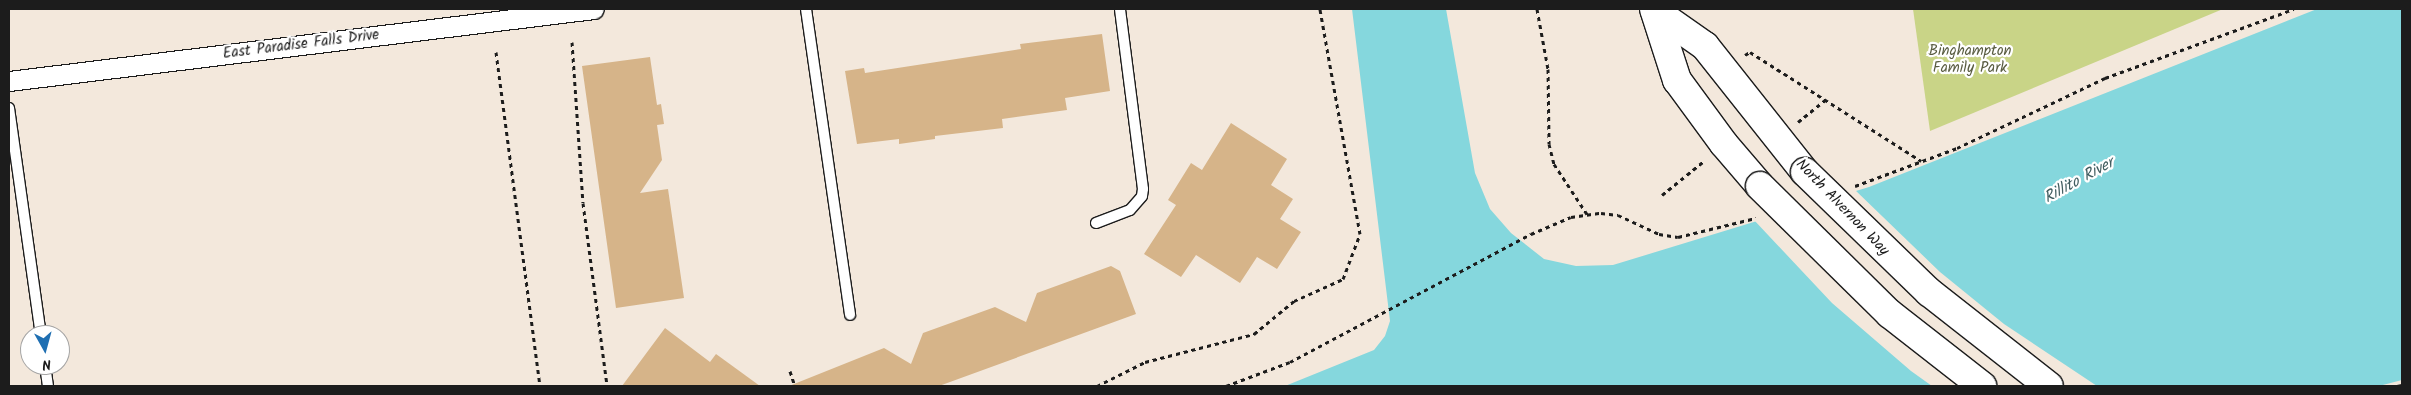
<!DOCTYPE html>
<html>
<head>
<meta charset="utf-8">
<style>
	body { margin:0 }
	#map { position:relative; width:2411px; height:395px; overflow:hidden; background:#f3e8dc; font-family:Kalam,sans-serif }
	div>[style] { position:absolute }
	.green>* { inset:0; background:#c9d487 }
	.water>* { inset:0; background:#85d7dd }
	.pier>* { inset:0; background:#f3e8dc }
	.building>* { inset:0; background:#d6b489 }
	.path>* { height:3px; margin-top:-1.5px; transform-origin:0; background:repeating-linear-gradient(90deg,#1c1c1c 0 4px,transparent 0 8px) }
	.roads { filter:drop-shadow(1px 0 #1c1c1c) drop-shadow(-1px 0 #1c1c1c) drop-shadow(0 1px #1c1c1c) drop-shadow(0 -1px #1c1c1c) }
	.lane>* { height:10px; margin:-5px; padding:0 5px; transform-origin:5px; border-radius:5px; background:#fff }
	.street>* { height:19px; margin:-9.5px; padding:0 9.5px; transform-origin:9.5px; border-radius:9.5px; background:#fff }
	.primary>* { height:28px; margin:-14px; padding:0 14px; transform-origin:14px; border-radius:14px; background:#fff }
	.bridges { filter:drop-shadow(1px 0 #1c1c1c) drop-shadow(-1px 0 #1c1c1c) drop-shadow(0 1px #1c1c1c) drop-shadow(0 -1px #1c1c1c) }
	.primary-bridge>* { height:28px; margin:-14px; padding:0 14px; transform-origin:14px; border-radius:14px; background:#fff }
	span { translate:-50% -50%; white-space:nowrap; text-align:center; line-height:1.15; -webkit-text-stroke:4.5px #fff; paint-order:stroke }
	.street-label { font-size:15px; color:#1c1c1c }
	.park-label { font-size:15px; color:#595c41 }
	.water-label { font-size:16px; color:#415d60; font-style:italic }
	.frame { position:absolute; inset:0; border:10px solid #1c1c1c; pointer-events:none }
	.north { position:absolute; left:20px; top:325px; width:50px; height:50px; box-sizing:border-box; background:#fff; border:1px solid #a4a4a4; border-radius:50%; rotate:173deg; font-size:14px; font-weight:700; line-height:20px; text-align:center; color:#1c1c1c }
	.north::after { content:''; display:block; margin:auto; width:18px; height:22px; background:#1f6fb2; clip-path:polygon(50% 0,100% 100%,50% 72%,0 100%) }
</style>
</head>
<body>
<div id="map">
	<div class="green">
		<i style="clip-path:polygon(1913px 9px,2223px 9px,1930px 131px)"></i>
	</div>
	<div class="water">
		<i style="clip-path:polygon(1352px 9px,1446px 9px,1475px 173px,1490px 209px,1511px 233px,1544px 259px,1576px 266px,1613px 265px,1869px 187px,2317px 9px,2402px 9px,2402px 380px,2379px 386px,1285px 386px,1374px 350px,1385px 336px,1390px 321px)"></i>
	</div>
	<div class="pier">
		<i style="clip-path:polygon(1854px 189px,1940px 272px,2004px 324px,2097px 386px,1932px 386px,1911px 371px,1832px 303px,1754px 220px)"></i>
	</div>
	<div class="building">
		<i style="clip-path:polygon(1102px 34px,1110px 91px,1065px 98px,1067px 110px,1002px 119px,1003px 128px,935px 136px,935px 139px,899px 144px,899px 139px,857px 144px,845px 71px,864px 68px,865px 73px,1021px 49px,1020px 44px)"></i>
		<i style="clip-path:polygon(650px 57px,657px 105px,661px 104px,664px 124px,657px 125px,662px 160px,640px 193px,668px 189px,684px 298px,616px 308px,582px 66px)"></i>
		<i style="clip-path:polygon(1231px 123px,1287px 159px,1271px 185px,1293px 199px,1280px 219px,1301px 232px,1277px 269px,1257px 257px,1240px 283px,1196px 255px,1181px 277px,1144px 254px,1176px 205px,1168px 200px,1191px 163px,1202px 170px)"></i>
		<i style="clip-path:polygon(1111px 266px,1120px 271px,1136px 314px,939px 386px,789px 386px,884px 348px,911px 364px,923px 333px,995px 307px,1026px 322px,1037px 293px)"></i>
		<i style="clip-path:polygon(665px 328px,710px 362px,716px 354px,760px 386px,622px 386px)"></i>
	</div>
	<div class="path">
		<i style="left:1537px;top:9px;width:61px;rotate:79.6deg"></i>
		<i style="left:1548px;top:69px;width:75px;rotate:89.2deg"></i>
		<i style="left:1549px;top:144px;width:21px;rotate:76deg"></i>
		<i style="left:1554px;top:164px;width:60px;rotate:56.6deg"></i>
		<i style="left:572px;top:42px;width:161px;rotate:86.1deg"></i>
		<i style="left:583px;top:203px;width:185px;rotate:82.5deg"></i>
		<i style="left:496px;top:52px;width:337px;rotate:82.5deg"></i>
		<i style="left:1745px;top:55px;width:6px;rotate:-31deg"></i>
		<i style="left:1750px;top:52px;width:203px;rotate:32.5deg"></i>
		<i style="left:1798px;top:122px;width:35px;rotate:-39deg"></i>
		<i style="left:1855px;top:186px;width:109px;rotate:-20.4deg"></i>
		<i style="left:1957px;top:148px;width:164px;rotate:-25.3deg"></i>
		<i style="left:2105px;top:78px;width:201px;rotate:-20.1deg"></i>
		<i style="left:1662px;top:195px;width:54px;rotate:-39deg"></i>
		<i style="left:790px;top:371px;width:16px;rotate:72deg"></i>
		<i style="left:1097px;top:386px;width:54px;rotate:-26.6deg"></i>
		<i style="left:1145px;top:362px;width:113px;rotate:-14.4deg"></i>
		<i style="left:1254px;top:334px;width:52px;rotate:-39.5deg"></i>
		<i style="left:1294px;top:301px;width:54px;rotate:-24.2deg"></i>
		<i style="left:1343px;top:279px;width:48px;rotate:-69.3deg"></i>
		<i style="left:1360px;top:234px;width:229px;rotate:-100.1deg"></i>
		<i style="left:1226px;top:386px;width:68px;rotate:-20.6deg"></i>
		<i style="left:1290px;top:362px;width:273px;rotate:-28deg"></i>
		<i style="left:1531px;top:234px;width:43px;rotate:-23deg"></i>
		<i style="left:1571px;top:217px;width:30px;rotate:-8deg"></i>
		<i style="left:1601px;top:213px;width:17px;rotate:7deg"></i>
		<i style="left:1618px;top:215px;width:45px;rotate:24.9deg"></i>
		<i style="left:1659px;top:234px;width:19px;rotate:9deg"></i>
		<i style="left:1678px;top:237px;width:80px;rotate:-13.7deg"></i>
		<i style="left:2397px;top:386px;width:5px;rotate:-11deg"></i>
	</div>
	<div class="roads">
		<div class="lane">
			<i style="left:806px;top:9px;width:309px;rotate:81.8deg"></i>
			<i style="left:9px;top:108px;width:229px;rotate:82deg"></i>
			<i style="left:1096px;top:223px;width:36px;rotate:-21deg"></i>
			<i style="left:1130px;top:210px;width:18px;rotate:-49deg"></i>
			<i style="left:1142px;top:196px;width:7px;rotate:-82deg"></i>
			<i style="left:1143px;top:189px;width:181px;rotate:-97.3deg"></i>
			<i style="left:45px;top:365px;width:21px;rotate:82deg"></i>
		</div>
		<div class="street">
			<i style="left:9px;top:81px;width:589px;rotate:-7.02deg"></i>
		</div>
		<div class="primary">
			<i style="left:1654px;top:9px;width:75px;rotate:72.1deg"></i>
			<i style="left:1677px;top:80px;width:79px;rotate:53.7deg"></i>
			<i style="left:1724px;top:144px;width:55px;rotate:49.4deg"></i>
			<i style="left:1655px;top:11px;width:61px;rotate:35deg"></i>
			<i style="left:1705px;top:46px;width:161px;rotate:51.6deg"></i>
		</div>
	</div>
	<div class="bridges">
		<div class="primary-bridge">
			<i style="left:1805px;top:172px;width:173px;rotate:44.1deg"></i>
			<i style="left:1929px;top:292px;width:152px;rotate:38.1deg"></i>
			<i style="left:1760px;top:186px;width:182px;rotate:44.6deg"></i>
			<i style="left:1890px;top:314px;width:117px;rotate:38deg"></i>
		</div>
	</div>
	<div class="street-label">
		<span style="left:301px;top:45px;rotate:-7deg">East Paradise Falls Drive</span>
		<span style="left:1842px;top:208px;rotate:46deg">North Alvernon Way</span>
	</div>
	<div class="park-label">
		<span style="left:1970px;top:60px">Binghampton<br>Family Park</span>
	</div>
	<div class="water-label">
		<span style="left:2079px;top:181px;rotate:-29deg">Rillito River</span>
	</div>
	<div class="frame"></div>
	<div class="north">N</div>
</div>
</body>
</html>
